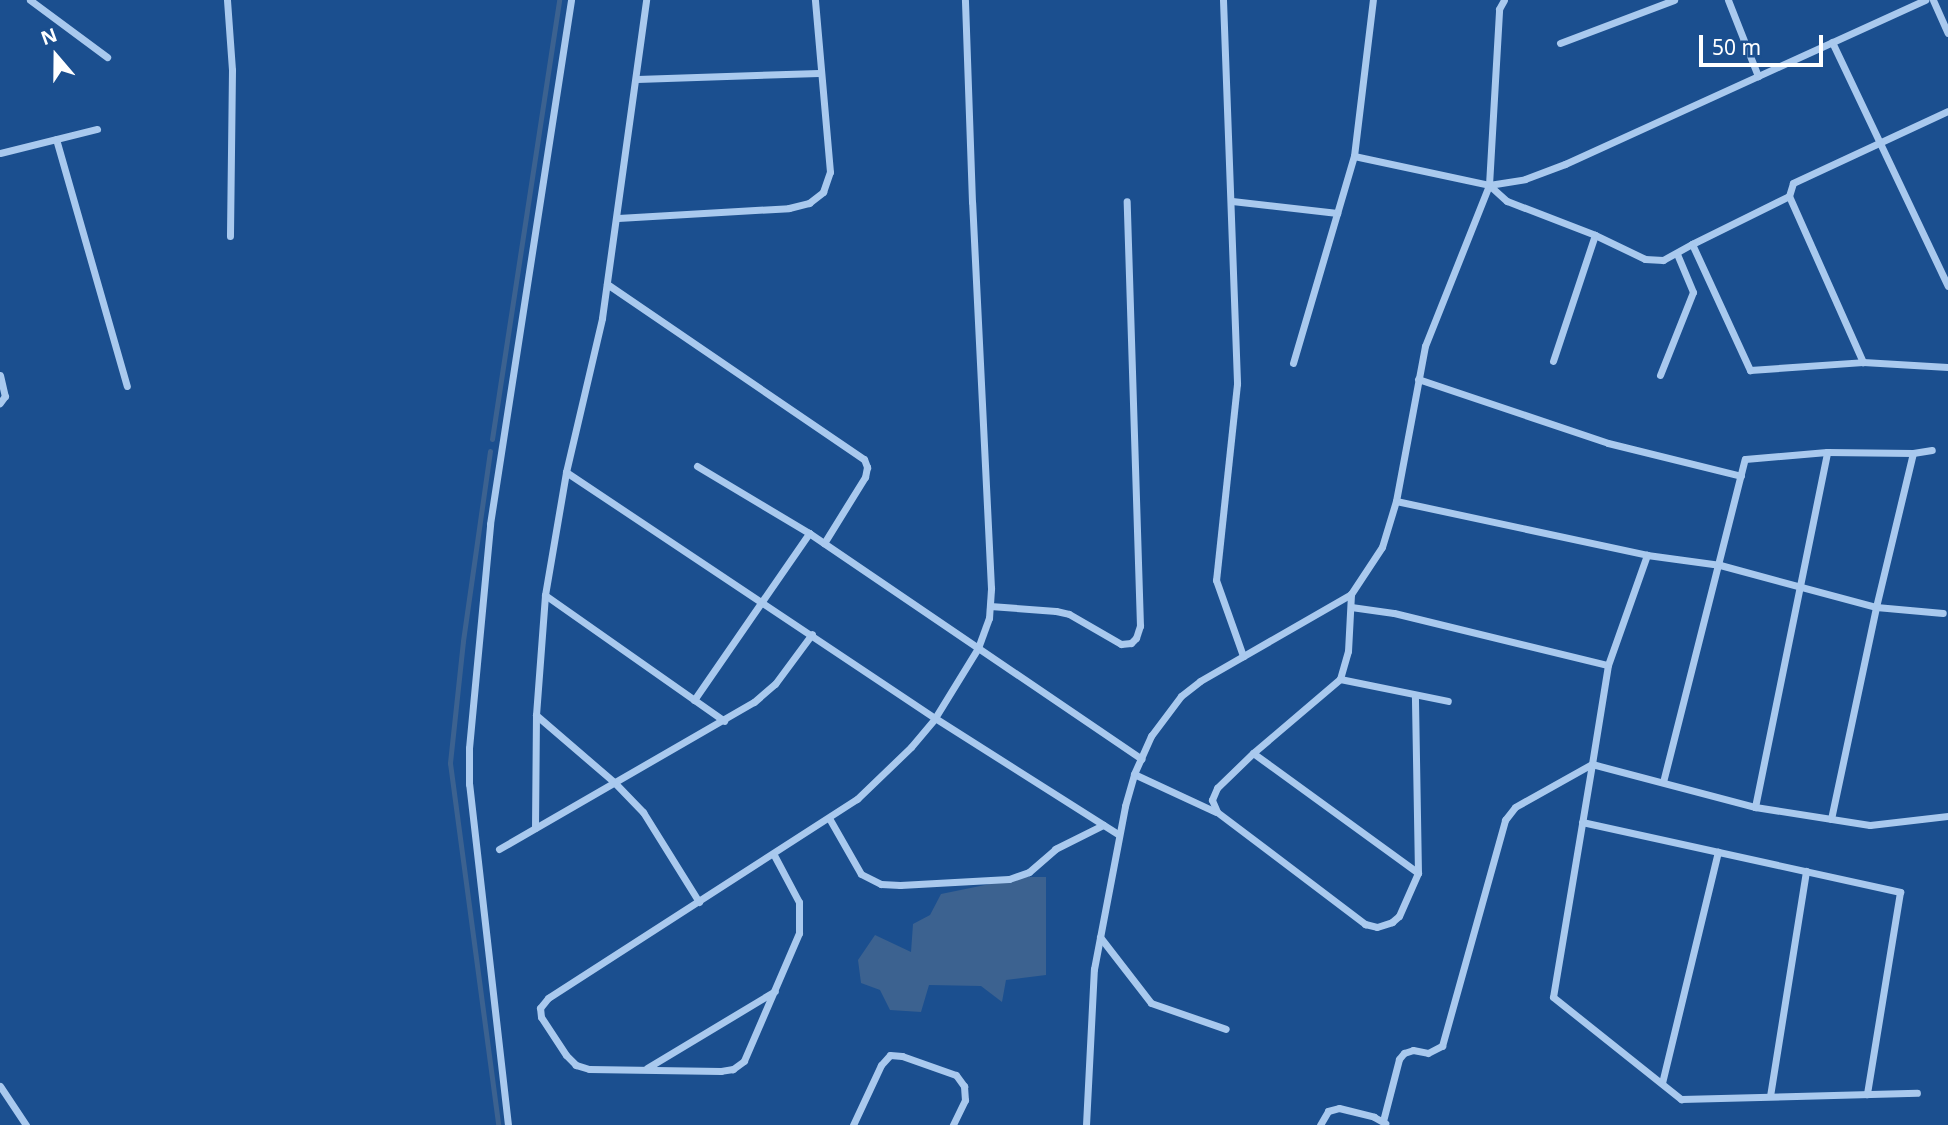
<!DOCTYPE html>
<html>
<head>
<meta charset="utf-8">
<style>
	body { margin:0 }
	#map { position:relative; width:1948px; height:1125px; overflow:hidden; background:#1b4f8f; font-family:"Noto Sans",sans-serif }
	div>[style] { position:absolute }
	.water>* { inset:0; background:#3c6290 }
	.stream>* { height:5px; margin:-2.5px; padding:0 2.5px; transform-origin:2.5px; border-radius:2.5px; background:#3c6290 }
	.minor>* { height:7px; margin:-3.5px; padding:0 3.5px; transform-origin:3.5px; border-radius:3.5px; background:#a9c9ee }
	span { translate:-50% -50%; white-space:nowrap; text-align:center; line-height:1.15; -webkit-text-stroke:6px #1b4f8f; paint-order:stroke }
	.north { position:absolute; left:21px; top:21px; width:70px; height:70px; -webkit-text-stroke:5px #1b4f8f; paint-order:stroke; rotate:340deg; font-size:19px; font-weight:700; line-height:28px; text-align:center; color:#fff }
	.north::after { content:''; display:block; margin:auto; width:24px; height:32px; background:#fff; clip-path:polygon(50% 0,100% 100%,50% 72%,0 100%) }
	.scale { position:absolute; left:1699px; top:35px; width:124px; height:32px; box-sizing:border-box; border:4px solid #fff; border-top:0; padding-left:9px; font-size:21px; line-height:24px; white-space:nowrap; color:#fff; -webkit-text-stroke:5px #1b4f8f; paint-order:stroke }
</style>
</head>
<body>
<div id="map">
	<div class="water">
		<i style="clip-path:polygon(1024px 877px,1046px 877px,1046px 975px,1006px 980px,1002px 1002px,981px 986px,929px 985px,921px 1012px,890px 1010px,880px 990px,861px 983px,858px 960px,875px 935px,911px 952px,913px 924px,930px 915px,941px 894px)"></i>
	</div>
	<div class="stream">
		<i style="left:492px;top:439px;width:444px;rotate:-81.3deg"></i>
		<i style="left:490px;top:451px;width:192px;rotate:98.1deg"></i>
		<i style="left:463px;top:641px;width:123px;rotate:96.1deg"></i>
		<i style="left:450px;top:763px;width:365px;rotate:82.4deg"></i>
	</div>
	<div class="minor">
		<i style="left:30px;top:0;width:96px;rotate:36.5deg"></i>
		<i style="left:227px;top:0;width:70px;rotate:85.9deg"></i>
		<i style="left:232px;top:70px;width:166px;rotate:90.7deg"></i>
		<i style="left:1223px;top:0;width:384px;rotate:87.9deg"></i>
		<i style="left:1237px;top:384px;width:197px;rotate:96.1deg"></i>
		<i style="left:1216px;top:580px;width:81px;rotate:70.4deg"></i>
		<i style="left:1728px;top:0;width:82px;rotate:68.5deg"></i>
		<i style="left:1933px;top:0;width:36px;rotate:66deg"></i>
		<i style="left:1832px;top:42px;width:270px;rotate:64.6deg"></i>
		<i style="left:1560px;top:43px;width:122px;rotate:-20.7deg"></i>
		<i style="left:637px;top:79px;width:182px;rotate:-1.9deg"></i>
		<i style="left:1948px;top:111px;width:171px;rotate:155.1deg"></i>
		<i style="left:1793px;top:183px;width:14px;rotate:107deg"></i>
		<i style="left:1789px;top:196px;width:182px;rotate:66deg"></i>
		<i style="left:1863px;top:362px;width:85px;rotate:3.4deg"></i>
		<i style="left:56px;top:139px;width:257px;rotate:74deg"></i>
		<i style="left:0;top:153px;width:100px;rotate:-13.9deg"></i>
		<i style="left:1354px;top:156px;width:138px;rotate:12.1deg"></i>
		<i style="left:1489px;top:185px;width:36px;rotate:-9deg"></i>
		<i style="left:1525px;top:179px;width:43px;rotate:-20.6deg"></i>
		<i style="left:1565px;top:164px;width:396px;rotate:-24.5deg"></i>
		<i style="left:1489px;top:185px;width:24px;rotate:42deg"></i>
		<i style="left:1507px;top:201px;width:94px;rotate:21.1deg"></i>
		<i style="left:1595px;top:235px;width:55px;rotate:25.6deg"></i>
		<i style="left:1645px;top:259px;width:18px;rotate:3deg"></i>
		<i style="left:1663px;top:260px;width:33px;rotate:-29deg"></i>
		<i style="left:1692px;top:244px;width:139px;rotate:65.3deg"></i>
		<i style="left:1750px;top:370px;width:113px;rotate:-4deg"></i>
		<i style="left:1232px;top:201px;width:106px;rotate:6.5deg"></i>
		<i style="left:618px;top:218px;width:171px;rotate:-3.3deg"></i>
		<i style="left:789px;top:208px;width:21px;rotate:-14deg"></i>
		<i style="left:809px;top:203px;width:18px;rotate:-38deg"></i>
		<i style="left:823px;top:192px;width:21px;rotate:-71deg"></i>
		<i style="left:830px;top:172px;width:173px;rotate:-95deg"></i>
		<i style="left:1692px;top:244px;width:108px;rotate:-26.3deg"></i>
		<i style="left:607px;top:284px;width:311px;rotate:34.3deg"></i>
		<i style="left:864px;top:459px;width:9px;rotate:69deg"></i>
		<i style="left:867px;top:467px;width:10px;rotate:101deg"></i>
		<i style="left:865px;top:477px;width:78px;rotate:121.8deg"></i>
		<i style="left:1553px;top:361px;width:133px;rotate:-71.6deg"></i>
		<i style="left:1293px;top:363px;width:216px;rotate:-73.6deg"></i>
		<i style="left:1354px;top:156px;width:157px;rotate:-83.1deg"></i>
		<i style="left:0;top:375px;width:22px;rotate:77deg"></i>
		<i style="left:5px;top:396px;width:9px;rotate:126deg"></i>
		<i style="left:1660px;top:375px;width:89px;rotate:-68.3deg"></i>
		<i style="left:1693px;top:292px;width:41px;rotate:-112.8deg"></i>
		<i style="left:1418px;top:379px;width:200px;rotate:18.6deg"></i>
		<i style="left:1608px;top:443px;width:137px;rotate:13.9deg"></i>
		<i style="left:697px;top:466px;width:131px;rotate:30.9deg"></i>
		<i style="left:809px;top:533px;width:402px;rotate:34.2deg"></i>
		<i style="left:566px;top:472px;width:443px;rotate:33.7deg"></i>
		<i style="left:935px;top:718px;width:217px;rotate:32.4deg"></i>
		<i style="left:1396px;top:501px;width:257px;rotate:12.1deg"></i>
		<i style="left:1647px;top:555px;width:74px;rotate:7.8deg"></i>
		<i style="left:1720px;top:565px;width:162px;rotate:15.1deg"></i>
		<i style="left:1876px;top:607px;width:67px;rotate:5.1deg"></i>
		<i style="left:1351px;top:594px;width:57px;rotate:93deg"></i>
		<i style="left:1348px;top:651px;width:29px;rotate:106deg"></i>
		<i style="left:1340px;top:679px;width:114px;rotate:139.6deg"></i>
		<i style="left:1253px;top:753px;width:50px;rotate:135.8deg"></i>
		<i style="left:1217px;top:788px;width:13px;rotate:113deg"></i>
		<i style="left:1212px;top:800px;width:13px;rotate:67deg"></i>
		<i style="left:1217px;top:812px;width:186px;rotate:37.1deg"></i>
		<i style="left:1365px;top:924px;width:12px;rotate:14deg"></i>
		<i style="left:1377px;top:927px;width:16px;rotate:-18deg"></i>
		<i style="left:1392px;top:922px;width:9px;rotate:-41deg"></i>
		<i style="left:1399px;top:916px;width:47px;rotate:-66.2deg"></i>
		<i style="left:1418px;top:873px;width:177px;rotate:-91deg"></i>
		<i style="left:545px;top:595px;width:219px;rotate:35.1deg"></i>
		<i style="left:990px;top:606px;width:66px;rotate:4.3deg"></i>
		<i style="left:1056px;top:611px;width:13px;rotate:13deg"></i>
		<i style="left:1069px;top:614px;width:60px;rotate:30deg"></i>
		<i style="left:1121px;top:644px;width:10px;rotate:-6deg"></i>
		<i style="left:1131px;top:643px;width:7px;rotate:-45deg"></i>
		<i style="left:1136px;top:638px;width:13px;rotate:-72deg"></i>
		<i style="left:1140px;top:626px;width:425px;rotate:-91.8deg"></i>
		<i style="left:1351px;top:607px;width:43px;rotate:7.9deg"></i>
		<i style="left:1394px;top:613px;width:220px;rotate:13.7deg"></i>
		<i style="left:1608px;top:665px;width:100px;rotate:99.2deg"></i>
		<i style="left:1592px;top:764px;width:169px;rotate:14.8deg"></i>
		<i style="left:1755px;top:807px;width:116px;rotate:8.9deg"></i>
		<i style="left:1870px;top:825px;width:79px;rotate:-6.6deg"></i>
		<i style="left:1608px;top:665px;width:117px;rotate:-70.5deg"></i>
		<i style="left:1340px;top:679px;width:110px;rotate:11.5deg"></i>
		<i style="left:694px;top:700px;width:203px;rotate:-55.4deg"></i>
		<i style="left:536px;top:715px;width:103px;rotate:40.7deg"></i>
		<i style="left:614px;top:782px;width:42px;rotate:46deg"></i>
		<i style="left:643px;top:812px;width:106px;rotate:58.1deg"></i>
		<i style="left:1253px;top:753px;width:204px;rotate:36deg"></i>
		<i style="left:1592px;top:764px;width:236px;rotate:99.5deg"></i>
		<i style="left:1553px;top:997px;width:164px;rotate:38.6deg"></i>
		<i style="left:1681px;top:1099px;width:236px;rotate:-1.5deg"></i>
		<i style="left:1134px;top:774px;width:90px;rotate:24.9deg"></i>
		<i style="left:1663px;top:782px;width:333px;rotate:-75.8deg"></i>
		<i style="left:1745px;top:459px;width:82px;rotate:-4.9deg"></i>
		<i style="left:1755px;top:807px;width:362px;rotate:-78.5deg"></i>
		<i style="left:1827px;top:452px;width:86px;rotate:0.7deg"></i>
		<i style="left:1913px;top:453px;width:19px;rotate:-9deg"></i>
		<i style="left:829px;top:818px;width:64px;rotate:60.3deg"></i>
		<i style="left:861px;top:874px;width:22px;rotate:27deg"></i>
		<i style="left:881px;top:884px;width:19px;rotate:3deg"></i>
		<i style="left:900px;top:885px;width:109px;rotate:-3.2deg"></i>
		<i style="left:1009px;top:879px;width:21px;rotate:-19deg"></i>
		<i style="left:1029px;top:872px;width:35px;rotate:-41deg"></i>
		<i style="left:1055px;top:849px;width:54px;rotate:-26.6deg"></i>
		<i style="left:1831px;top:819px;width:217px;rotate:-78deg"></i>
		<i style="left:1876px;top:607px;width:158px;rotate:-76.5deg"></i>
		<i style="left:1582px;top:822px;width:326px;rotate:12.4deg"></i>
		<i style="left:1900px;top:892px;width:205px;rotate:99.3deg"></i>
		<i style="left:535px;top:828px;width:113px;rotate:-89.5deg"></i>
		<i style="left:536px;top:715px;width:120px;rotate:-85.7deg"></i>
		<i style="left:545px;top:595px;width:125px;rotate:-80.3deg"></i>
		<i style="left:566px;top:472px;width:158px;rotate:-76.8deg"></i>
		<i style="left:602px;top:318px;width:321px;rotate:-82.1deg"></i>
		<i style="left:499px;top:849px;width:294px;rotate:-30deg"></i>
		<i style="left:754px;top:702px;width:28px;rotate:-41deg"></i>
		<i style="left:775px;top:684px;width:62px;rotate:-53.5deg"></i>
		<i style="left:774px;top:855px;width:53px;rotate:62deg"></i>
		<i style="left:799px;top:902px;width:31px;rotate:90deg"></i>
		<i style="left:799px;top:933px;width:139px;rotate:113.3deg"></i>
		<i style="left:744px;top:1061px;width:14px;rotate:144deg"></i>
		<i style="left:733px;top:1069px;width:12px;rotate:171deg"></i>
		<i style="left:721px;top:1071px;width:132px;rotate:-179.1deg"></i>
		<i style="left:589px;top:1069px;width:14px;rotate:-163deg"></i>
		<i style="left:576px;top:1065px;width:14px;rotate:-135deg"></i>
		<i style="left:566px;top:1055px;width:45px;rotate:-123.3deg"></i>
		<i style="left:541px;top:1017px;width:9px;rotate:-96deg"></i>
		<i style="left:540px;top:1008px;width:13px;rotate:-51deg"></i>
		<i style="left:548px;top:998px;width:368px;rotate:-32.8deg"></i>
		<i style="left:857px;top:799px;width:75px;rotate:-43.9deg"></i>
		<i style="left:911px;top:747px;width:38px;rotate:-50deg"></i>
		<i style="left:935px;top:718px;width:82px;rotate:-58.4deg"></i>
		<i style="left:978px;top:648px;width:32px;rotate:-70deg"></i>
		<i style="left:989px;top:618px;width:30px;rotate:-86deg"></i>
		<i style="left:991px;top:588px;width:386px;rotate:-92.8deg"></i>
		<i style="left:972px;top:202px;width:202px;rotate:-92deg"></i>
		<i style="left:1100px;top:937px;width:83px;rotate:52.3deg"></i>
		<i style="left:1151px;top:1003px;width:79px;rotate:19.1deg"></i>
		<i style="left:647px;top:1068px;width:149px;rotate:-31deg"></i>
		<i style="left:1662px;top:1083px;width:238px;rotate:-76.4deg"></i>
		<i style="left:0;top:1086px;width:47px;rotate:56.3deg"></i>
		<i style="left:1770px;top:1096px;width:228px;rotate:-80.9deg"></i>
		<i style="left:1383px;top:1121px;width:64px;rotate:-75.5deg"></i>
		<i style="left:1399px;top:1059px;width:8px;rotate:-50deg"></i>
		<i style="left:1404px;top:1053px;width:9px;rotate:-18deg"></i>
		<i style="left:1413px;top:1050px;width:15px;rotate:11deg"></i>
		<i style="left:1428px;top:1053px;width:16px;rotate:-27deg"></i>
		<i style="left:1442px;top:1046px;width:235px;rotate:-74.4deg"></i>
		<i style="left:1505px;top:820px;width:16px;rotate:-52deg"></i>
		<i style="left:1515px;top:807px;width:88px;rotate:-29.2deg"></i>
		<i style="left:508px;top:1125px;width:343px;rotate:-96.5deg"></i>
		<i style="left:469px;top:784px;width:36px;rotate:-90deg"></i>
		<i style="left:469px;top:748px;width:225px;rotate:-84.6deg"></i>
		<i style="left:490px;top:524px;width:530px;rotate:-81.21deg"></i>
		<i style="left:853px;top:1125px;width:66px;rotate:-65deg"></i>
		<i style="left:881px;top:1065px;width:13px;rotate:-48deg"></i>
		<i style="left:890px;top:1055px;width:12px;rotate:5deg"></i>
		<i style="left:902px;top:1056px;width:57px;rotate:19.4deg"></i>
		<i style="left:956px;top:1075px;width:14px;rotate:54deg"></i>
		<i style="left:964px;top:1086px;width:14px;rotate:86deg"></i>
		<i style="left:965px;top:1100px;width:28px;rotate:116deg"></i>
		<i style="left:1086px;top:1125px;width:156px;rotate:-87.1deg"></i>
		<i style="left:1094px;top:969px;width:166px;rotate:-79.2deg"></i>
		<i style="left:1125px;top:806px;width:33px;rotate:-74deg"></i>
		<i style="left:1134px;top:774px;width:42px;rotate:-65.9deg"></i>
		<i style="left:1151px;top:736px;width:50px;rotate:-53.1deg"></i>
		<i style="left:1181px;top:696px;width:24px;rotate:-38deg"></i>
		<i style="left:1200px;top:681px;width:174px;rotate:-29.9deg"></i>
		<i style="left:1351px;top:594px;width:56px;rotate:-56.6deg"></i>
		<i style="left:1382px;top:547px;width:48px;rotate:-73.1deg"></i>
		<i style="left:1396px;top:501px;width:158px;rotate:-79.4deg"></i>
		<i style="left:1425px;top:346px;width:173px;rotate:-68.3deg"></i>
		<i style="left:1489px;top:185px;width:176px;rotate:-86.7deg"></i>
		<i style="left:1499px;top:9px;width:10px;rotate:-61deg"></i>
		<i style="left:1320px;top:1125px;width:16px;rotate:-60deg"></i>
		<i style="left:1328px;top:1111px;width:11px;rotate:-15deg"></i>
		<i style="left:1339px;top:1108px;width:36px;rotate:14deg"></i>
		<i style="left:1374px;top:1117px;width:13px;rotate:29deg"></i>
	</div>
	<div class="north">N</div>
	<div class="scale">50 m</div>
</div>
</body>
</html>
